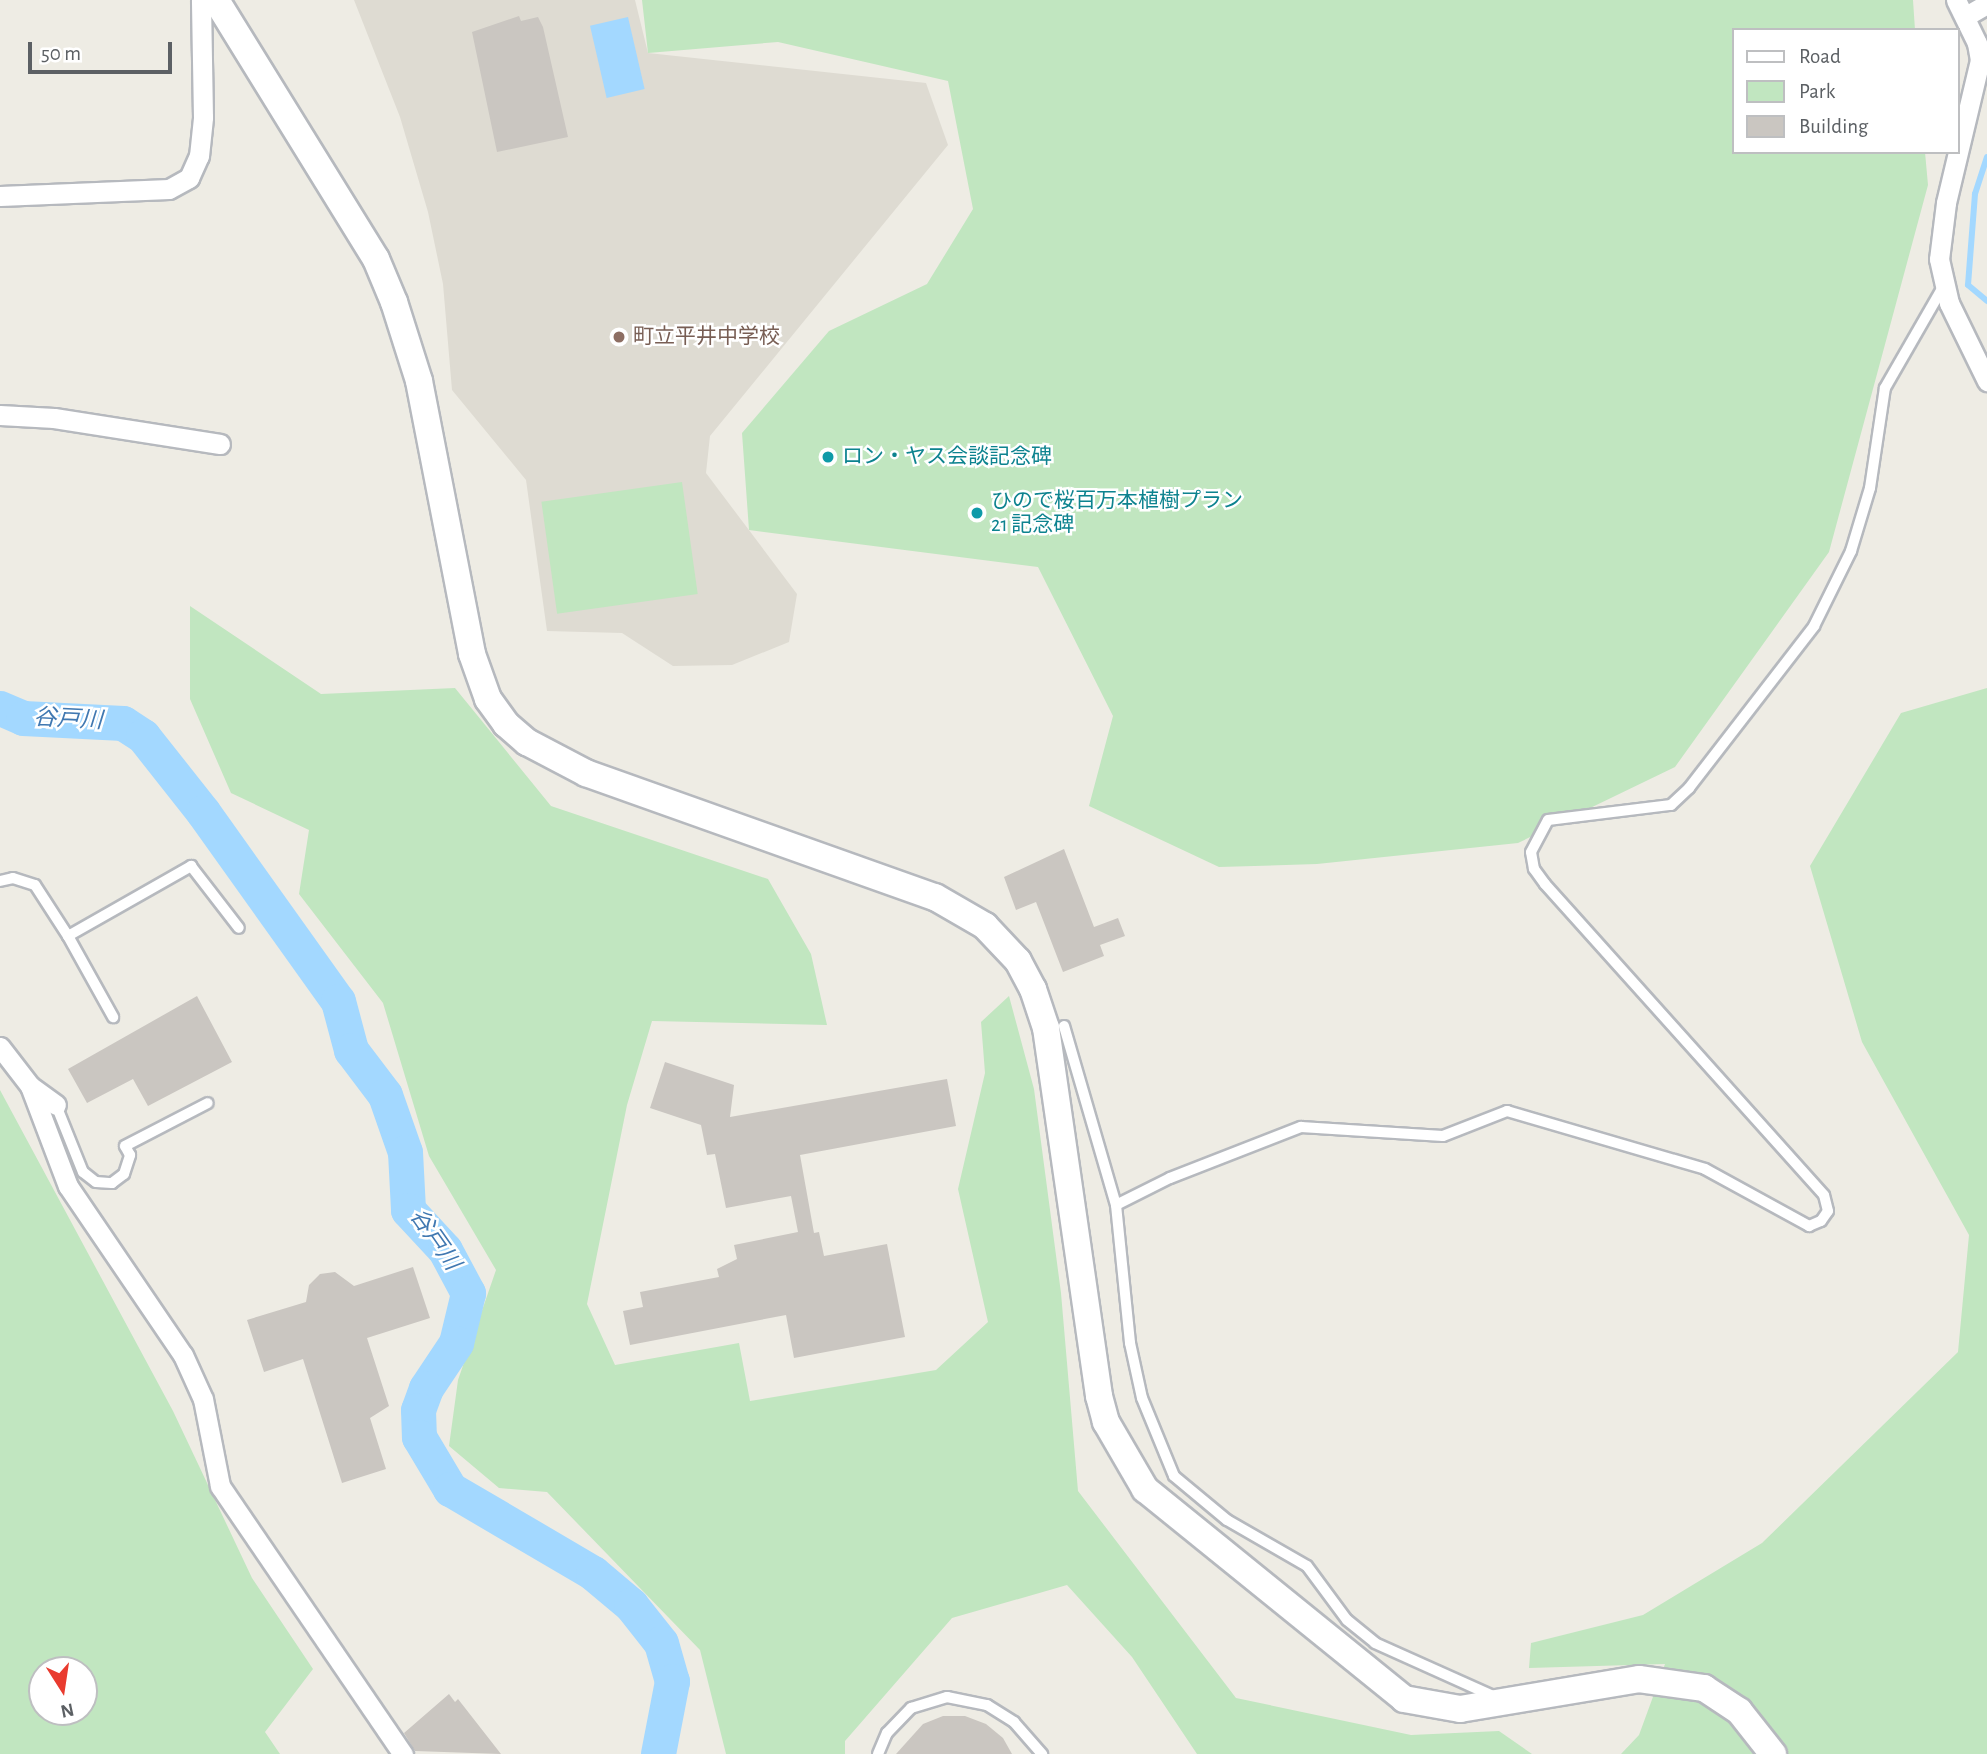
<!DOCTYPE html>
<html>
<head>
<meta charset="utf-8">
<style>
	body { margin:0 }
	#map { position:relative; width:1987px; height:1754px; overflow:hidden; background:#eeece4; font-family:"Alegreya Sans","Noto Sans JP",sans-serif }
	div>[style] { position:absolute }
	.education>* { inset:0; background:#dedbd2 }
	.green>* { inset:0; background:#c1e6c0; transform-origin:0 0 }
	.water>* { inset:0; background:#a3d8ff; transform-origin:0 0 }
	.stream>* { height:6px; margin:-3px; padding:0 3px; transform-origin:3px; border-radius:3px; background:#a3d8ff }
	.river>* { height:35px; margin:-17.5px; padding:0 17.5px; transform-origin:17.5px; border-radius:17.5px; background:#a3d8ff }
	.building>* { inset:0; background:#cac6c1 }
	.roads { filter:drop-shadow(2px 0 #b6b9be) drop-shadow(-2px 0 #b6b9be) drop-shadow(0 2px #b6b9be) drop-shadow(0 -2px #b6b9be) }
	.lane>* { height:10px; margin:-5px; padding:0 5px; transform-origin:5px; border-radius:5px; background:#fff }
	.street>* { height:19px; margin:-9.5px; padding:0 9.5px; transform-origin:9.5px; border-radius:9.5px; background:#fff }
	.secondary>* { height:26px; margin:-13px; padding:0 13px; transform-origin:13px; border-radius:13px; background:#fff }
	.dots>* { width:19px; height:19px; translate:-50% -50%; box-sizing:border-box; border:4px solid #fff; border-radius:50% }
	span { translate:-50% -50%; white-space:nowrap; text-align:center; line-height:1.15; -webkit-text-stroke:5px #fff; paint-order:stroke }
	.education-label { font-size:21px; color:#785e54 }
	.left { translate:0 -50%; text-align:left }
	.culture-label { font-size:21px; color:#0d838f }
	.water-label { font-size:23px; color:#4078b1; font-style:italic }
	.legend { position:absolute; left:1732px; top:28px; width:228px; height:126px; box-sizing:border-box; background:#fff; border:2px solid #bebfc1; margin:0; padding:9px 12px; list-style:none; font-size:21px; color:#5c6064 }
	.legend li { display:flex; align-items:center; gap:14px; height:35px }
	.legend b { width:35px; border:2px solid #bebfc1 }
	.north { position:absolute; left:28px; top:1656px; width:70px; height:70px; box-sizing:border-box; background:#fff; border:2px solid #bebfc1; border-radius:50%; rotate:168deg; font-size:19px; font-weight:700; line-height:28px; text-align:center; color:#5c6064 }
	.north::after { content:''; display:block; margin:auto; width:24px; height:32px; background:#e93b2f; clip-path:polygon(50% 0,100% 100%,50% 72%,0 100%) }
	.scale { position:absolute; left:28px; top:42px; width:144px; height:32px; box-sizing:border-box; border:4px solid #5c6064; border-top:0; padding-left:9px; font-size:21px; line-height:24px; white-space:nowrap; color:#5c6064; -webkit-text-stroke:5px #fff; paint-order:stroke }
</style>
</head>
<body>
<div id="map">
	<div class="education">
		<i style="clip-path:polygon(354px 0,635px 0,648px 53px,926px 83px,948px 145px,710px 436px,706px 473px,797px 594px,789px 642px,732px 665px,673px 666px,622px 633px,547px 631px,526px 480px,452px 390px,443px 284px,428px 212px,400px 117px)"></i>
	</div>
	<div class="green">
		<i style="clip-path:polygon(642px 0,1913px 0,1915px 30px,1733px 30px,1733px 152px,1925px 152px,1928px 185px,1829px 552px,1675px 767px,1518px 843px,1317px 864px,1219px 867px,1089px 806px,1113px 716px,1038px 567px,749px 530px,742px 433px,829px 331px,927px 284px,973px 209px,948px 81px,778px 42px,648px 53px)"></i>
		<i style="left:682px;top:482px;width:113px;height:142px;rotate:82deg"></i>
		<i style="clip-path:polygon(190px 606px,321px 694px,455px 688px,551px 806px,768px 879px,811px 954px,827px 1025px,652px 1021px,627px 1105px,587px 1304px,615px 1365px,739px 1343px,750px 1401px,936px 1370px,988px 1322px,958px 1189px,985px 1073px,981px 1022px,1009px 996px,1034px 1089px,1061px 1293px,1078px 1491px,1236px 1698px,1411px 1735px,1499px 1731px,1532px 1754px,1197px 1754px,1132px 1657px,1067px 1585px,952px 1618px,845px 1741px,845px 1754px,726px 1754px,700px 1650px,547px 1492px,499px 1488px,449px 1446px,458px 1380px,496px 1270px,429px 1156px,383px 1003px,299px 894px,309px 830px,231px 793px,190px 699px)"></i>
		<i style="clip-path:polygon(1987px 688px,1987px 1754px,1621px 1754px,1639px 1735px,1665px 1664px,1529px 1668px,1531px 1643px,1643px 1615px,1762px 1543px,1958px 1352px,1969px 1235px,1862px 1042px,1810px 866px,1901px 713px)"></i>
		<i style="clip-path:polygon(evenodd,0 1090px,173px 1411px,252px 1578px,313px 1669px,265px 1732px,280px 1754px,0 1754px,0 1090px,42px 1670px,84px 1670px,84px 1712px,42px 1712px,42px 1670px)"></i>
	</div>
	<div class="water">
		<i style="left:628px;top:17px;width:74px;height:39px;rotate:77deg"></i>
	</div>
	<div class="stream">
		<i style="left:1987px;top:157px;width:39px;rotate:108deg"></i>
		<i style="left:1975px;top:194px;width:91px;rotate:94.4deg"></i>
		<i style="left:1968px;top:285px;width:25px;rotate:40deg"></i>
	</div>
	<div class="river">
		<i style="left:0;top:708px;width:25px;rotate:23deg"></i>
		<i style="left:23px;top:718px;width:100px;rotate:2.9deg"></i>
		<i style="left:123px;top:723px;width:24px;rotate:33deg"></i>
		<i style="left:143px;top:736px;width:97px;rotate:51.7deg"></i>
		<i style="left:203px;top:812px;width:232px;rotate:54.5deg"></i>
		<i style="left:338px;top:1001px;width:51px;rotate:75.1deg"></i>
		<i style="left:351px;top:1050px;width:56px;rotate:52.9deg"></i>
		<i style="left:385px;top:1095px;width:60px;rotate:70.7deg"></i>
		<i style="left:405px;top:1152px;width:58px;rotate:87deg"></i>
		<i style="left:408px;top:1210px;width:54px;rotate:47.2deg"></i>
		<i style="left:445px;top:1250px;width:49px;rotate:61.9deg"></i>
		<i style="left:468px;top:1293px;width:51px;rotate:103.5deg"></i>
		<i style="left:456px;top:1343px;width:54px;rotate:123.7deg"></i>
		<i style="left:426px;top:1388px;width:23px;rotate:110deg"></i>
		<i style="left:418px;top:1410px;width:27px;rotate:88deg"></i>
		<i style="left:419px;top:1437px;width:61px;rotate:59.2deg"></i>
		<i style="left:450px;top:1489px;width:166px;rotate:30.4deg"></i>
		<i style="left:593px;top:1573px;width:50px;rotate:40.1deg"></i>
		<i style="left:631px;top:1605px;width:48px;rotate:51.7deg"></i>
		<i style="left:661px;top:1643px;width:40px;rotate:74deg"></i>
		<i style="left:672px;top:1681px;width:74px;rotate:100.9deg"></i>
	</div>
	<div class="building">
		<i style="clip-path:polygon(519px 16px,521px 21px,538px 17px,543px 27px,568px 137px,497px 152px,472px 32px)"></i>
		<i style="clip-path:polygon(1064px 849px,1094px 927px,1118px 918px,1125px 936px,1100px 945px,1104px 956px,1063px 972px,1036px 902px,1016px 910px,1004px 877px)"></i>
		<i style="clip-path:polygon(197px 996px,232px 1062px,148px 1106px,133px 1079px,87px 1103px,68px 1069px)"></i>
		<i style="clip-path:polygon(665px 1062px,734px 1085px,730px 1117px,947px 1079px,956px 1126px,800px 1155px,814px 1233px,819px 1232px,824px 1256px,887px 1244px,905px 1337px,794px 1358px,786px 1315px,630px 1345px,623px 1311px,643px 1307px,640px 1292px,719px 1277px,717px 1269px,737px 1259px,734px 1245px,798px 1232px,791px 1196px,726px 1208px,715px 1154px,707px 1155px,701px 1125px,650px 1108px)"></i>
		<i style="clip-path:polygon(413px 1267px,430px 1318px,367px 1338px,389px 1406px,370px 1418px,386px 1469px,342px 1483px,303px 1359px,264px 1372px,247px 1320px,306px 1302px,309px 1285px,320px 1274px,335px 1272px,354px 1286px)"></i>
		<i style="clip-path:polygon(449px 1694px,455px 1702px,458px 1699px,501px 1754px,415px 1751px,404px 1733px)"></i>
		<i style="clip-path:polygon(943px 1716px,965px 1716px,986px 1724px,1003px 1738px,1012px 1754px,896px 1754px,923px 1724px)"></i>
	</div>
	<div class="roads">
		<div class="lane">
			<i style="left:0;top:881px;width:13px;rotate:-13deg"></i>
			<i style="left:13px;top:878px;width:23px;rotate:18deg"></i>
			<i style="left:35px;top:885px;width:61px;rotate:57.1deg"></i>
			<i style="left:68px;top:936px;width:142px;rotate:-29.6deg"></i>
			<i style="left:191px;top:866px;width:78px;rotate:52.3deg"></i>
			<i style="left:68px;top:936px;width:93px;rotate:60.9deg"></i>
			<i style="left:1064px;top:1026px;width:186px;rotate:73.8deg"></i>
			<i style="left:1116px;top:1205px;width:139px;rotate:84.2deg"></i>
			<i style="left:1130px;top:1343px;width:56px;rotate:77.7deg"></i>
			<i style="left:1142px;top:1398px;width:84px;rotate:67.7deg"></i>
			<i style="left:1174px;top:1476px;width:69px;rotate:39.7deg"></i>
			<i style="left:1227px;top:1520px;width:92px;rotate:29.9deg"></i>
			<i style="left:1307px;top:1566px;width:67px;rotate:53.5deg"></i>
			<i style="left:1347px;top:1620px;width:36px;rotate:39deg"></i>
			<i style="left:1375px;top:1643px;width:132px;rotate:24.2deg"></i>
			<i style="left:56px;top:1105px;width:72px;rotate:68.1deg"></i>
			<i style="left:83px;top:1172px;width:16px;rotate:38deg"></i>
			<i style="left:96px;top:1182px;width:16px;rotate:4deg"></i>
			<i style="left:112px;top:1183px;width:15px;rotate:-37deg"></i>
			<i style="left:124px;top:1174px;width:20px;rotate:-72deg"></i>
			<i style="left:130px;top:1155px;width:10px;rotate:-119deg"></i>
			<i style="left:125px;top:1146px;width:93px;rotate:-27.4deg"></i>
			<i style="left:1116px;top:1205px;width:60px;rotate:-26.6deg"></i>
			<i style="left:1170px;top:1178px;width:141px;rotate:-21.3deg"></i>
			<i style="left:1301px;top:1127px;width:142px;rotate:3.6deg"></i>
			<i style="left:1443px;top:1136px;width:69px;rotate:-21.3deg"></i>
			<i style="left:1507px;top:1111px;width:206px;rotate:16.3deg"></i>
			<i style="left:1705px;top:1169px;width:119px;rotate:28.7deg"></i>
			<i style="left:1809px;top:1226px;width:13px;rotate:-23deg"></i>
			<i style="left:1821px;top:1221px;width:12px;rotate:-55deg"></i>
			<i style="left:1828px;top:1211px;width:16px;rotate:-104deg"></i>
			<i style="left:1824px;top:1195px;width:418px;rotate:-131.9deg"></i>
			<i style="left:1545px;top:884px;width:19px;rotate:-126deg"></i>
			<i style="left:1534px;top:869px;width:17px;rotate:-100deg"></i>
			<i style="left:1531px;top:852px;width:36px;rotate:-62deg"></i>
			<i style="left:1548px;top:820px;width:124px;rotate:-7deg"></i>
			<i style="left:1671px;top:805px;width:25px;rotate:-43deg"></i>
			<i style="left:1689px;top:788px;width:205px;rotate:-52.3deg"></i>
			<i style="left:1814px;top:626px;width:84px;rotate:-63.7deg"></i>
			<i style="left:1851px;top:551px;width:66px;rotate:-73.2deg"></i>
			<i style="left:1870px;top:488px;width:101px;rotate:-81.5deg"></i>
			<i style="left:1885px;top:388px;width:116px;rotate:-60.1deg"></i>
			<i style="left:878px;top:1754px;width:23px;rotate:-67deg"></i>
			<i style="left:887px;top:1733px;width:35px;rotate:-46deg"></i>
			<i style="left:911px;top:1708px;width:38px;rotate:-17deg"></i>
			<i style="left:947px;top:1697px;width:41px;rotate:11.3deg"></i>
			<i style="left:987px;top:1705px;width:32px;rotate:32deg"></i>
			<i style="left:1014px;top:1722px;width:43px;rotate:48.8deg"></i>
		</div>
		<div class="street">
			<i style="left:1956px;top:0;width:48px;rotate:64deg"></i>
			<i style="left:1977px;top:43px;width:17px;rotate:80deg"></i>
			<i style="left:1980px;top:60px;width:147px;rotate:103.4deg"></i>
			<i style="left:1946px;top:203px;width:56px;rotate:97.1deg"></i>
			<i style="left:1939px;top:259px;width:45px;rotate:77.2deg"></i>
			<i style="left:1949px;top:303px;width:87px;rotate:64deg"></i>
			<i style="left:1966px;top:16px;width:24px;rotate:-30deg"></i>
			<i style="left:0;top:196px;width:169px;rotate:-2.4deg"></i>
			<i style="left:169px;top:189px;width:23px;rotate:-29deg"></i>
			<i style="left:189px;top:178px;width:24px;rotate:-66deg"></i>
			<i style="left:199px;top:156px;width:39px;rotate:-84deg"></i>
			<i style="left:203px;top:117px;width:117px;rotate:-91deg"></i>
			<i style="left:0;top:415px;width:54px;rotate:3.2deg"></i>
			<i style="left:54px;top:418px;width:168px;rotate:8.9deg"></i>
			<i style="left:0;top:1047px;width:49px;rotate:52.4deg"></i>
			<i style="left:30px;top:1086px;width:107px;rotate:69.2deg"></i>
			<i style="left:68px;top:1186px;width:204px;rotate:55.8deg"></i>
			<i style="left:183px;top:1355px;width:48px;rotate:65.6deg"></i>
			<i style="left:203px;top:1399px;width:89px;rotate:78.9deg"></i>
			<i style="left:220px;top:1486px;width:325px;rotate:55.7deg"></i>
			<i style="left:30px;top:1086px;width:32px;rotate:36deg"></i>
		</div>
		<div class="secondary">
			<i style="left:216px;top:0;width:304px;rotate:58.3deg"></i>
			<i style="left:376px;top:259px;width:47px;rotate:67.3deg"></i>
			<i style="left:394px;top:302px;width:83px;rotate:72.4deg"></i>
			<i style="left:419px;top:381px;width:278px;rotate:79deg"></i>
			<i style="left:472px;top:654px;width:48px;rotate:70.4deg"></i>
			<i style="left:488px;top:699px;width:31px;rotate:54deg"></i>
			<i style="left:506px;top:724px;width:28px;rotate:41deg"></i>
			<i style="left:527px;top:742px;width:67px;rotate:27.7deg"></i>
			<i style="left:586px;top:773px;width:370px;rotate:19.6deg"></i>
			<i style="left:935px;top:897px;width:58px;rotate:30.1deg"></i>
			<i style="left:985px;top:926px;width:48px;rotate:46.7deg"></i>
			<i style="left:1018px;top:961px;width:32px;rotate:62deg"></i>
			<i style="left:1033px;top:989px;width:41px;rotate:71.6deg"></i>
			<i style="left:1046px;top:1028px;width:372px;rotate:81.8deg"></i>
			<i style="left:1099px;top:1396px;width:27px;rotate:75deg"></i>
			<i style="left:1106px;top:1422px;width:78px;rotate:59.8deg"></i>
			<i style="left:1145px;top:1489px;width:333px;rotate:39deg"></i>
			<i style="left:1404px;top:1699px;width:57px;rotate:10.1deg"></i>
			<i style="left:1460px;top:1709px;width:181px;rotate:-9.5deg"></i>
			<i style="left:1639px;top:1679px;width:66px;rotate:7.9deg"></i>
			<i style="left:1704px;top:1688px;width:42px;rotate:33.3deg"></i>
			<i style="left:1739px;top:1711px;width:55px;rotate:51.7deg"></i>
		</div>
	</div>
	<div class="dots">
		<i style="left:619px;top:337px;background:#8d6e63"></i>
		<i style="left:828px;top:457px;background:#0f9aa8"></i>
		<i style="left:977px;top:513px;background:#0f9aa8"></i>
	</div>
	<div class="education-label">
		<span class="left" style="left:633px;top:337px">町立平井中学校</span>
	</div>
	<div class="culture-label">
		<span class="left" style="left:842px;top:457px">ロン・ヤス会談記念碑</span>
		<span class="left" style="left:991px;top:513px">ひので桜百万本植樹プラン<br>21 記念碑</span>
	</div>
	<div class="water-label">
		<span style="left:68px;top:720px;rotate:3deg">谷戸川</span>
		<span style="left:434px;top:1240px;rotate:55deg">谷戸川</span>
	</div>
	<ul class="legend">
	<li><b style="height:9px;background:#fff"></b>Road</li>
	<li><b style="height:19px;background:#c1e6c0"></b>Park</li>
	<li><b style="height:19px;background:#cac6c1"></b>Building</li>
	</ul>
	<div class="north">N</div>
	<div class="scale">50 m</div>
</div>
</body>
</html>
